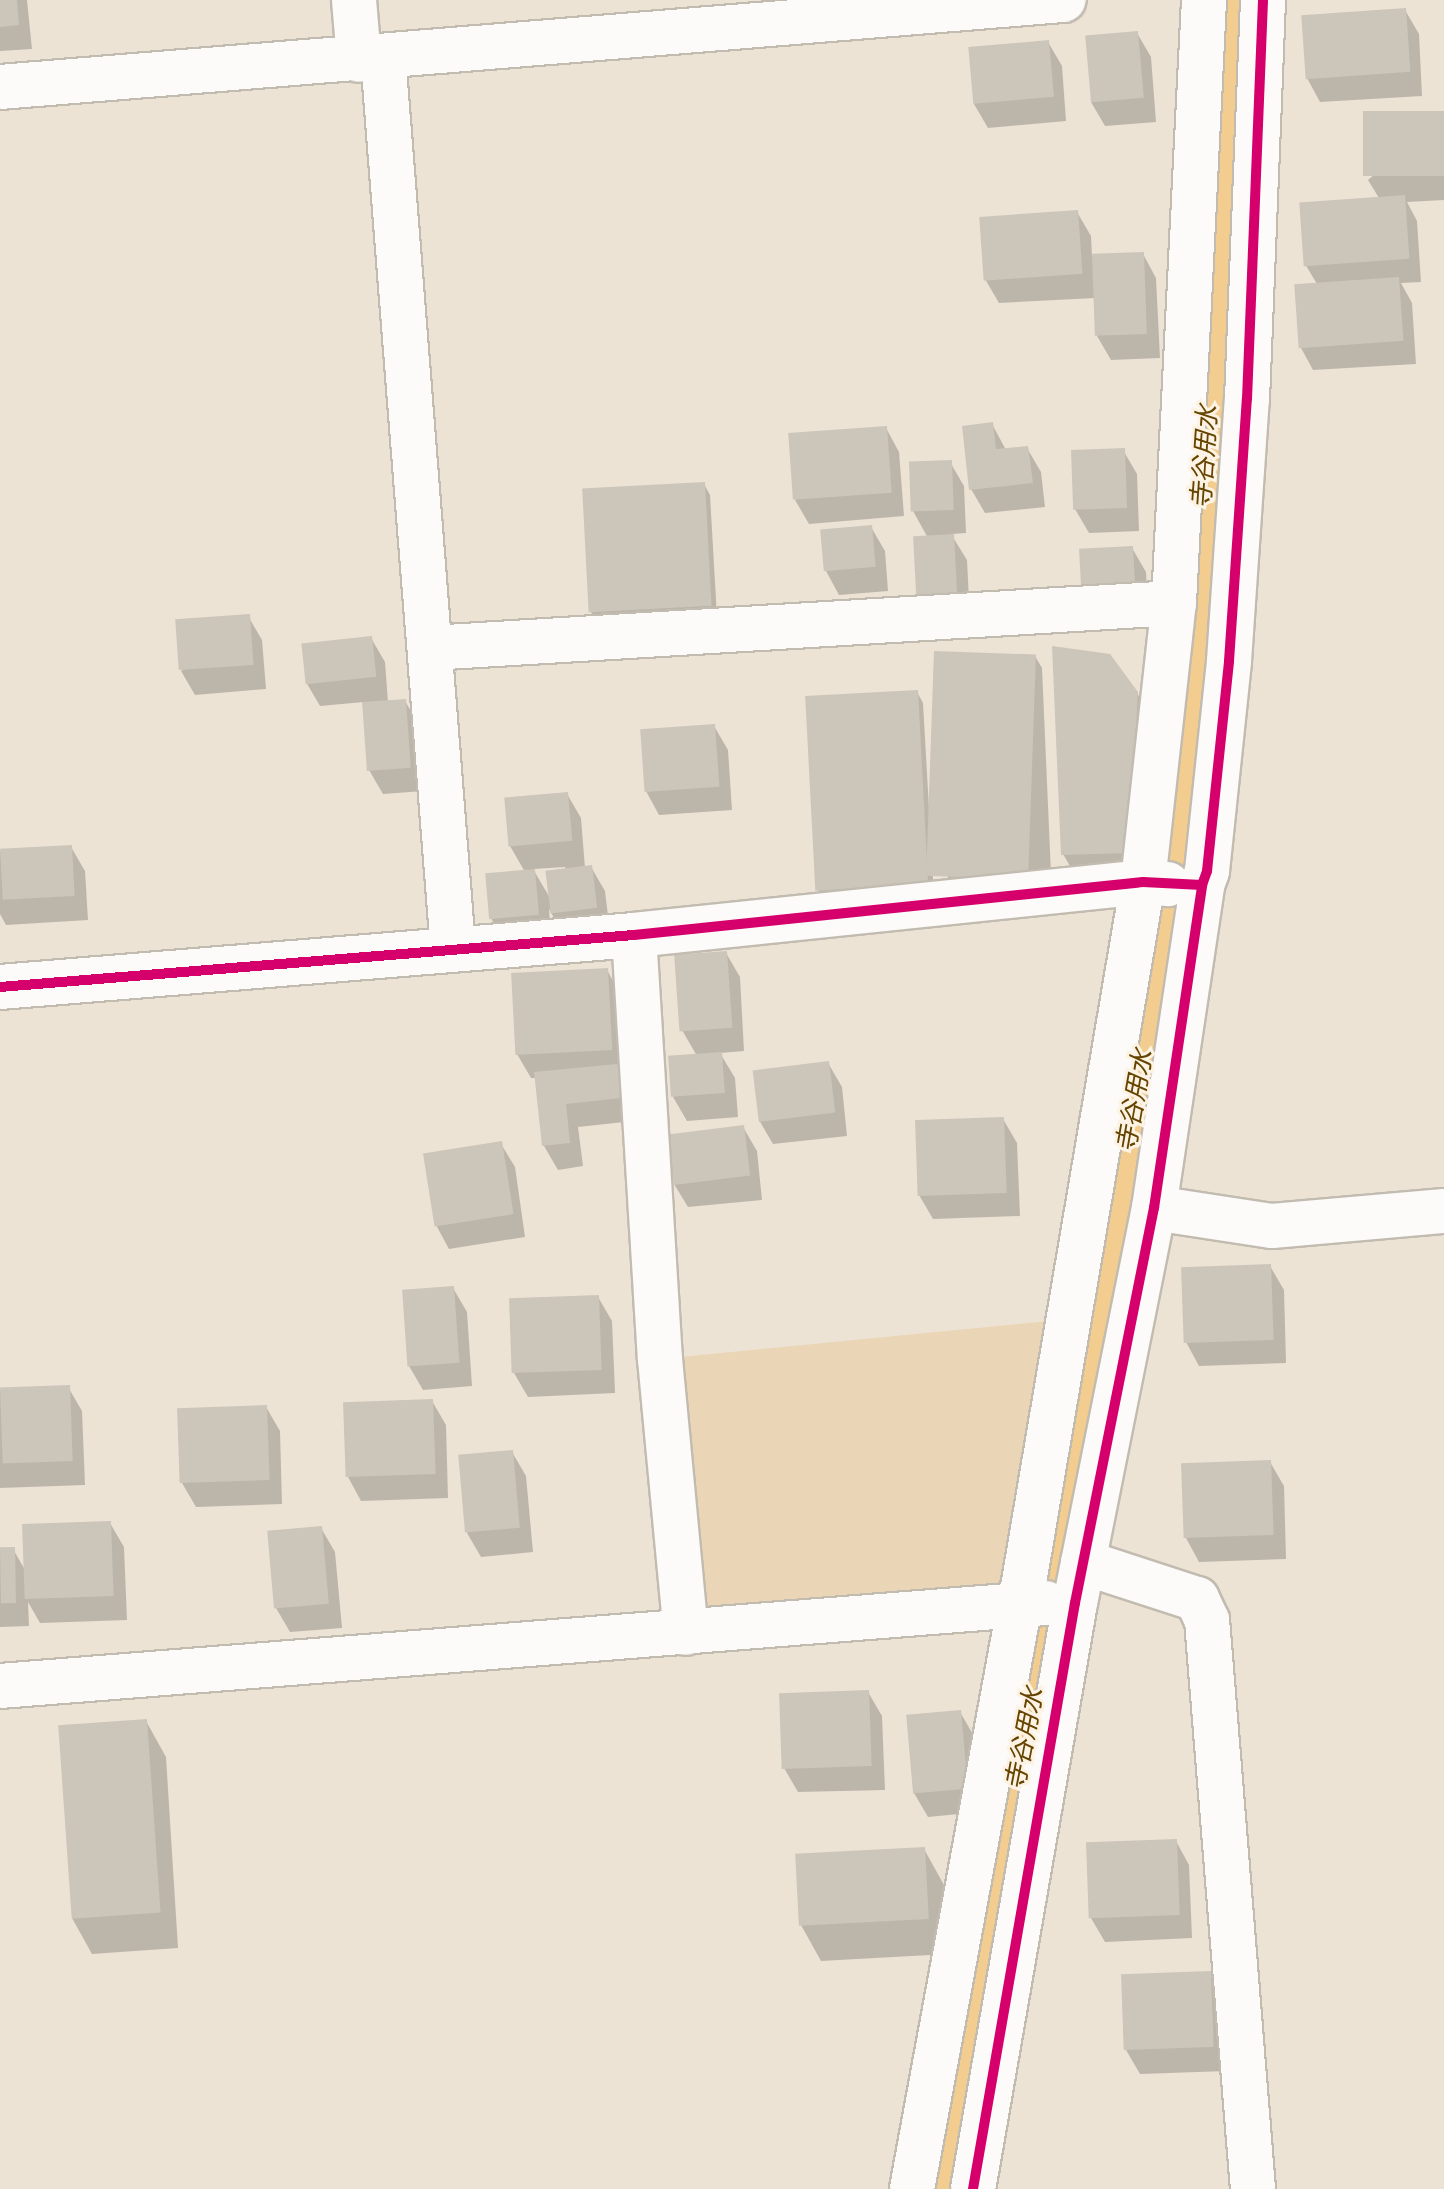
<!DOCTYPE html>
<html>
<head>
<meta charset="utf-8">
<style>
	body { margin:0 }
	#map { position:relative; width:1444px; height:2189px; overflow:hidden; background:#ece3d5; font-family:Ubuntu,"Noto Sans JP",sans-serif }
	div>[style] { position:absolute }
	.green>* { inset:0; background:#ead6b6 }
	.shadow>* { inset:0; background:#0003 }
	.river>* { height:76px; margin:-38px; padding:0 38px; transform-origin:38px; border-radius:38px; background:#f3cd8f }
	.building>* { inset:0; background:#ccc5ba; transform-origin:0 0 }
	.roads { filter:drop-shadow(2px 0 #c2bbb0) drop-shadow(-2px 0 #c2bbb0) drop-shadow(0 2px #c2bbb0) drop-shadow(0 -2px #c2bbb0) }
	.minor>* { height:44px; margin:-22px; padding:0 22px; transform-origin:22px; border-radius:22px; background:#fcfbf9 }
	.cycleway>* { height:10px; margin:-5px; padding:0 5px; transform-origin:5px; border-radius:5px; background:#d6006c }
	span { translate:-50% -50%; white-space:nowrap; text-align:center; line-height:1.15; -webkit-text-stroke:6px #fdf3e4; paint-order:stroke }
	.water-label { font-size:26px; color:#654400; font-style:italic }
</style>
</head>
<body>
<div id="map">
	<div class="green">
		<i style="clip-path:polygon(1204px 0,1263px 0,1208px 865px,973px 2189px,915px 2189px,1024px 1582px,686px 1633px,660px 1359px,1069px 1319px,1143px 882px)"></i>
	</div>
	<div class="shadow">
		<i style="clip-path:polygon(0 0,27px 0,32px 49px,0 51px)"></i>
		<i style="clip-path:polygon(1405px 10px,1419px 34px,1422px 96px,1320px 102px,1307px 78px,1303px 17px)"></i>
		<i style="clip-path:polygon(1137px 33px,1151px 57px,1156px 122px,1105px 126px,1091px 102px)"></i>
		<i style="clip-path:polygon(1048px 42px,1062px 66px,1066px 121px,988px 128px,974px 104px,970px 48px)"></i>
		<i style="clip-path:polygon(1444px 114px,1444px 200px,1407px 202px,1417px 221px,1421px 282px,1401px 283px,1412px 303px,1416px 364px,1313px 370px,1300px 346px,1317px 284px,1305px 264px,1379px 198px,1368px 180px)"></i>
		<i style="clip-path:polygon(1077px 212px,1091px 236px,1092px 256px,1143px 254px,1156px 278px,1160px 358px,1111px 360px,1097px 336px,1095px 298px,999px 303px,985px 279px)"></i>
		<i style="clip-path:polygon(992px 424px,1006px 450px,1027px 448px,1041px 472px,1045px 507px,985px 513px,971px 489px)"></i>
		<i style="clip-path:polygon(886px 428px,899px 452px,904px 516px,809px 524px,795px 500px)"></i>
		<i style="clip-path:polygon(1123px 450px,1137px 474px,1139px 531px,1089px 533px,1075px 509px)"></i>
		<i style="clip-path:polygon(950px 462px,964px 486px,966px 533px,951px 534px,967px 560px,970px 619px,933px 621px,928px 538px,913px 511px)"></i>
		<i style="clip-path:polygon(704px 484px,710px 495px,717px 617px,597px 624px,591px 612px)"></i>
		<i style="clip-path:polygon(871px 527px,885px 551px,888px 591px,839px 595px,826px 571px)"></i>
		<i style="clip-path:polygon(1132px 548px,1146px 572px,1148px 608px,1096px 610px)"></i>
		<i style="clip-path:polygon(248px 616px,262px 640px,266px 689px,195px 695px,181px 671px)"></i>
		<i style="clip-path:polygon(371px 638px,385px 662px,388px 702px,405px 701px,419px 725px,424px 791px,383px 794px,369px 770px,364px 702px,320px 706px,306px 682px)"></i>
		<i style="clip-path:polygon(1035px 656px,1042px 668px,1051px 874px,953px 887px,947px 876px)"></i>
		<i style="clip-path:polygon(917px 692px,923px 703px,934px 896px,825px 902px,818px 890px)"></i>
		<i style="clip-path:polygon(1137px 693px,1144px 705px,1134px 864px,1070px 866px,1063px 854px)"></i>
		<i style="clip-path:polygon(714px 726px,728px 750px,732px 810px,659px 815px,646px 791px)"></i>
		<i style="clip-path:polygon(evenodd,567px 794px,581px 818px,585px 868px,591px 867px,605px 891px,610px 932px,565px 937px,549px 909px,551px 938px,504px 942px,491px 918px,525px 872px,510px 846px,567px 794px,565px 867px,566px 870px,550px 898px,533px 869px,565px 867px)"></i>
		<i style="clip-path:polygon(71px 847px,85px 871px,88px 920px,6px 925px,0 914px,0 852px)"></i>
		<i style="clip-path:polygon(726px 953px,740px 977px,744px 1051px,720px 1053px,735px 1078px,738px 1117px,687px 1121px,673px 1097px,697px 1056px,682px 1030px)"></i>
		<i style="clip-path:polygon(607px 970px,620px 994px,643px 1120px,578px 1127px,583px 1166px,558px 1170px,544px 1146px,537px 1078px,531px 1078px,517px 1054px)"></i>
		<i style="clip-path:polygon(828px 1063px,842px 1087px,847px 1136px,773px 1144px,759px 1120px)"></i>
		<i style="clip-path:polygon(1003px 1119px,1017px 1143px,1020px 1216px,933px 1219px,919px 1195px)"></i>
		<i style="clip-path:polygon(743px 1127px,757px 1151px,762px 1200px,688px 1207px,674px 1184px)"></i>
		<i style="clip-path:polygon(501px 1144px,515px 1167px,525px 1237px,449px 1249px,436px 1225px)"></i>
		<i style="clip-path:polygon(1270px 1266px,1284px 1290px,1286px 1363px,1199px 1366px,1186px 1342px)"></i>
		<i style="clip-path:polygon(453px 1288px,467px 1312px,472px 1386px,423px 1390px,409px 1366px)"></i>
		<i style="clip-path:polygon(598px 1297px,612px 1321px,615px 1393px,528px 1397px,514px 1373px)"></i>
		<i style="clip-path:polygon(68px 1387px,82px 1411px,85px 1485px,0 1488px,0 1390px)"></i>
		<i style="clip-path:polygon(432px 1401px,446px 1425px,448px 1498px,361px 1501px,348px 1477px)"></i>
		<i style="clip-path:polygon(266px 1407px,280px 1431px,282px 1504px,196px 1507px,182px 1483px)"></i>
		<i style="clip-path:polygon(512px 1452px,526px 1476px,533px 1552px,481px 1557px,467px 1533px)"></i>
		<i style="clip-path:polygon(1270px 1462px,1284px 1486px,1286px 1559px,1199px 1562px,1186px 1538px)"></i>
		<i style="clip-path:polygon(110px 1523px,124px 1547px,127px 1620px,40px 1623px,28px 1602px,29px 1626px,0 1627px,0 1550px,13px 1549px,25px 1570px)"></i>
		<i style="clip-path:polygon(321px 1528px,335px 1552px,342px 1628px,290px 1632px,276px 1608px)"></i>
		<i style="clip-path:polygon(868px 1692px,882px 1716px,885px 1790px,798px 1792px,784px 1768px)"></i>
		<i style="clip-path:polygon(960px 1712px,974px 1736px,980px 1812px,928px 1817px,914px 1793px)"></i>
		<i style="clip-path:polygon(146px 1721px,166px 1757px,178px 1948px,92px 1954px,72px 1918px)"></i>
		<i style="clip-path:polygon(1176px 1841px,1189px 1865px,1192px 1938px,1105px 1942px,1091px 1918px)"></i>
		<i style="clip-path:polygon(924px 1849px,944px 1885px,948px 1954px,821px 1961px,801px 1925px)"></i>
		<i style="clip-path:polygon(1210px 1974px,1224px 1998px,1227px 2071px,1140px 2074px,1126px 2050px)"></i>
	</div>
	<div class="river">
		<i style="left:938px;top:2189px;width:613px;rotate:-79.19deg"></i>
		<i style="left:1053px;top:1587px;width:661px;rotate:-80.51deg"></i>
		<i style="left:1162px;top:935px;width:453px;rotate:-84.8deg"></i>
		<i style="left:1203px;top:484px;width:485px;rotate:-86.7deg"></i>
	</div>
	<div class="building">
		<i style="clip-path:polygon(0 0,17px 0,19px 25px,0 27px)"></i>
		<i style="left:1406px;top:8px;width:64px;height:105px;rotate:86deg"></i>
		<i style="left:1138px;top:31px;width:67px;height:53px;rotate:85deg"></i>
		<i style="left:1049px;top:40px;width:57px;height:81px;rotate:85deg"></i>
		<i style="left:1444px;top:111px;width:65px;height:81px;rotate:90deg"></i>
		<i style="left:1405px;top:195px;width:64px;height:106px;rotate:86deg"></i>
		<i style="left:1078px;top:210px;width:64px;height:99px;rotate:86deg"></i>
		<i style="left:1144px;top:252px;width:82px;height:52px;rotate:88deg"></i>
		<i style="left:1399px;top:277px;width:64px;height:105px;rotate:86deg"></i>
		<i style="clip-path:polygon(993px 422px,996px 449px,1028px 446px,1033px 483px,969px 490px,962px 426px)"></i>
		<i style="left:887px;top:426px;width:67px;height:99px;rotate:86deg"></i>
		<i style="left:1125px;top:448px;width:60px;height:54px;rotate:88deg"></i>
		<i style="left:952px;top:460px;width:50px;height:43px;rotate:88deg"></i>
		<i style="left:705px;top:482px;width:124px;height:123px;rotate:87deg"></i>
		<i style="left:872px;top:525px;width:42px;height:52px;rotate:85deg"></i>
		<i style="left:954px;top:534px;width:61px;height:41px;rotate:87deg"></i>
		<i style="left:1133px;top:546px;width:39px;height:54px;rotate:87deg"></i>
		<i style="left:250px;top:614px;width:51px;height:75px;rotate:86deg"></i>
		<i style="left:372px;top:636px;width:41px;height:71px;rotate:84deg"></i>
		<i style="clip-path:polygon(1052px 646px,1110px 654px,1138px 692px,1129px 853px,1061px 855px)"></i>
		<i style="left:934px;top:651px;width:102px;height:225px;rotate:2deg"></i>
		<i style="left:918px;top:690px;width:195px;height:113px;rotate:87deg"></i>
		<i style="left:406px;top:699px;width:69px;height:44px;rotate:86deg"></i>
		<i style="left:715px;top:724px;width:63px;height:75px;rotate:86deg"></i>
		<i style="left:568px;top:792px;width:49px;height:64px;rotate:85deg"></i>
		<i style="left:72px;top:845px;width:51px;height:72px;rotate:87deg"></i>
		<i style="left:592px;top:865px;width:43px;height:47px;rotate:83deg"></i>
		<i style="left:535px;top:869px;width:46px;height:50px;rotate:85deg"></i>
		<i style="left:727px;top:951px;width:77px;height:53px;rotate:86deg"></i>
		<i style="left:608px;top:968px;width:82px;height:97px;rotate:87deg"></i>
		<i style="left:722px;top:1052px;width:41px;height:54px;rotate:86deg"></i>
		<i style="left:829px;top:1061px;width:52px;height:77px;rotate:83deg"></i>
		<i style="clip-path:polygon(627px 1063px,631px 1097px,566px 1104px,570px 1143px,542px 1146px,534px 1072px)"></i>
		<i style="left:1004px;top:1117px;width:76px;height:89px;rotate:88deg"></i>
		<i style="left:744px;top:1125px;width:51px;height:77px;rotate:83deg"></i>
		<i style="left:502px;top:1141px;width:74px;height:80px;rotate:81deg"></i>
		<i style="left:1271px;top:1264px;width:76px;height:90px;rotate:88deg"></i>
		<i style="left:454px;top:1286px;width:77px;height:52px;rotate:86deg"></i>
		<i style="left:599px;top:1295px;width:75px;height:90px;rotate:88deg"></i>
		<i style="left:70px;top:1385px;width:76px;height:70px;rotate:88deg"></i>
		<i style="left:433px;top:1399px;width:75px;height:90px;rotate:88deg"></i>
		<i style="left:267px;top:1405px;width:75px;height:90px;rotate:88deg"></i>
		<i style="left:513px;top:1450px;width:78px;height:55px;rotate:85deg"></i>
		<i style="left:1271px;top:1460px;width:75px;height:90px;rotate:88deg"></i>
		<i style="left:111px;top:1521px;width:75px;height:89px;rotate:88deg"></i>
		<i style="left:322px;top:1526px;width:78px;height:55px;rotate:85deg"></i>
		<i style="left:15px;top:1547px;width:56px;height:15px;rotate:89deg"></i>
		<i style="left:869px;top:1690px;width:76px;height:90px;rotate:88deg"></i>
		<i style="left:961px;top:1710px;width:79px;height:55px;rotate:85deg"></i>
		<i style="left:147px;top:1719px;width:194px;height:89px;rotate:86deg"></i>
		<i style="left:1177px;top:1839px;width:76px;height:91px;rotate:88deg"></i>
		<i style="left:925px;top:1847px;width:72px;height:130px;rotate:87deg"></i>
		<i style="left:1211px;top:1971px;width:76px;height:90px;rotate:88deg"></i>
	</div>
	<div class="roads">
		<div class="minor">
			<i style="left:354px;top:0;width:60px;rotate:85.2deg"></i>
			<i style="left:383px;top:57px;width:894px;rotate:85.51deg"></i>
			<i style="left:0;top:87px;width:1067px;rotate:-4.68deg"></i>
			<i style="left:430px;top:648px;width:745px;rotate:-3.46deg"></i>
			<i style="left:634px;top:935px;width:425px;rotate:86.5deg"></i>
			<i style="left:660px;top:1359px;width:275px;rotate:84.6deg"></i>
			<i style="left:0;top:987px;width:636px;rotate:-4.69deg"></i>
			<i style="left:634px;top:935px;width:512px;rotate:-5.94deg"></i>
			<i style="left:1143px;top:882px;width:25px;rotate:5deg"></i>
			<i style="left:1154px;top:1208px;width:119px;rotate:8.7deg"></i>
			<i style="left:1272px;top:1226px;width:173px;rotate:-5deg"></i>
			<i style="left:1083px;top:1562px;width:120px;rotate:18deg"></i>
			<i style="left:1197px;top:1599px;width:23px;rotate:65deg"></i>
			<i style="left:1207px;top:1620px;width:571px;rotate:85.38deg"></i>
			<i style="left:0;top:1686px;width:1049px;rotate:-4.54deg"></i>
			<i style="left:912px;top:2189px;width:617px;rotate:-79.55deg"></i>
			<i style="left:1024px;top:1582px;width:710px;rotate:-80.35deg"></i>
			<i style="left:1143px;top:882px;width:281px;rotate:-83.7deg"></i>
			<i style="left:1174px;top:603px;width:604px;rotate:-87.15deg"></i>
			<i style="left:973px;top:2189px;width:595px;rotate:-80.13deg"></i>
			<i style="left:1075px;top:1603px;width:403px;rotate:-78.7deg"></i>
			<i style="left:1154px;top:1208px;width:327px;rotate:-81.5deg"></i>
			<i style="left:1202px;top:885px;width:15px;rotate:-70deg"></i>
			<i style="left:1207px;top:871px;width:211px;rotate:-84deg"></i>
			<i style="left:1229px;top:661px;width:263px;rotate:-86.1deg"></i>
			<i style="left:1247px;top:399px;width:399px;rotate:-87.7deg"></i>
		</div>
	</div>
	<div class="cycleway">
		<i style="left:0;top:987px;width:636px;rotate:-4.69deg"></i>
		<i style="left:634px;top:935px;width:512px;rotate:-5.94deg"></i>
		<i style="left:1143px;top:882px;width:59px;rotate:2.9deg"></i>
		<i style="left:973px;top:2189px;width:595px;rotate:-80.13deg"></i>
		<i style="left:1075px;top:1603px;width:403px;rotate:-78.7deg"></i>
		<i style="left:1154px;top:1208px;width:327px;rotate:-81.5deg"></i>
		<i style="left:1202px;top:885px;width:15px;rotate:-70deg"></i>
		<i style="left:1207px;top:871px;width:211px;rotate:-84deg"></i>
		<i style="left:1229px;top:661px;width:263px;rotate:-86.1deg"></i>
		<i style="left:1247px;top:399px;width:399px;rotate:-87.7deg"></i>
	</div>
	<div class="water-label">
		<span style="left:1204px;top:457px;rotate:-86deg">寺谷用水</span>
		<span style="left:1134px;top:1101px;rotate:-80deg">寺谷用水</span>
		<span style="left:1024px;top:1739px;rotate:-79deg">寺谷用水</span>
	</div>
</div>
</body>
</html>
